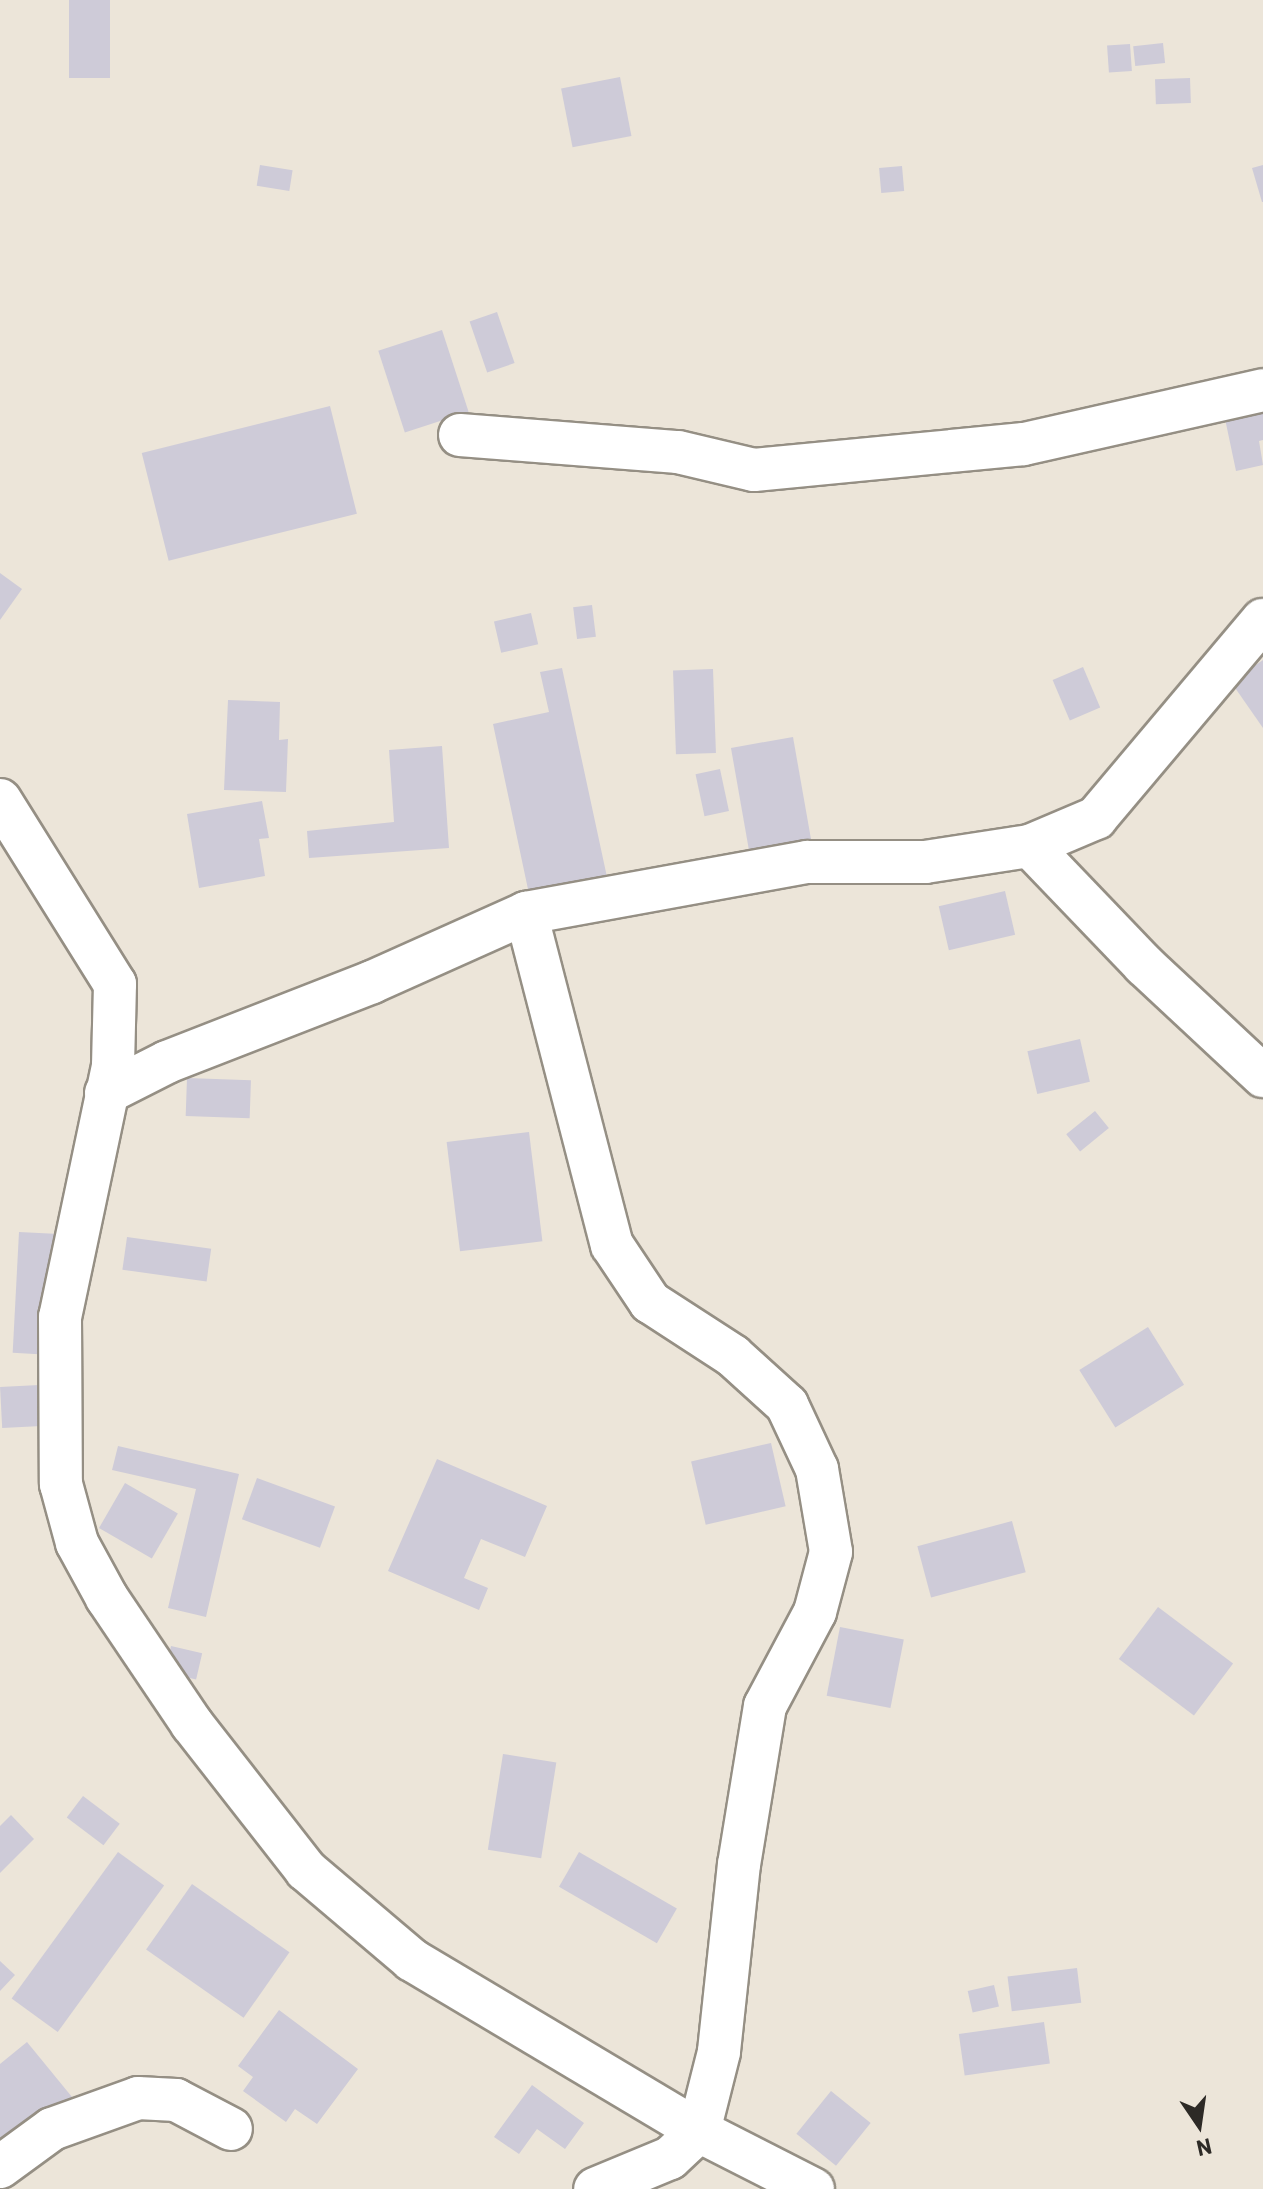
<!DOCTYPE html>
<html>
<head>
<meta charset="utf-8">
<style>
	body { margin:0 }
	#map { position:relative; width:1263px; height:2189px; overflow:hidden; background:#ece5d9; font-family:Barlow,sans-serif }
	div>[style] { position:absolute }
	.building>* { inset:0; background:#cecbd8; transform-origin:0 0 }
	.roads { filter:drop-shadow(2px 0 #958f84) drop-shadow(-2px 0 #958f84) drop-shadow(0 2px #958f84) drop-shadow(0 -2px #958f84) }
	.street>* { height:42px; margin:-21px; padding:0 21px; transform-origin:21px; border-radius:21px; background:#fff }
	span { translate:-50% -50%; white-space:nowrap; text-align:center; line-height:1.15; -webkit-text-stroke:6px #ece5d9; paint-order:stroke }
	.north { position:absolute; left:1159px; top:2085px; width:80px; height:80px; -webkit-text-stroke:6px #ece5d9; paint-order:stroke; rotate:167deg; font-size:22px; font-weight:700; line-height:32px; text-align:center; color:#2d2a26 }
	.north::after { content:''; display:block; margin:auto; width:28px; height:36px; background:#2d2a26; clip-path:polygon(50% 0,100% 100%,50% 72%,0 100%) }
</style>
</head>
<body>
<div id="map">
	<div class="building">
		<i style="left:69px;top:0;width:41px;height:78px"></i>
		<i style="left:1163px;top:43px;width:20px;height:30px;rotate:84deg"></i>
		<i style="left:1130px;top:44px;width:27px;height:23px;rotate:86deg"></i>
		<i style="left:620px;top:77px;width:60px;height:60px;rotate:79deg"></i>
		<i style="left:1190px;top:78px;width:25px;height:35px;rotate:88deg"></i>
		<i style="left:260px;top:165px;width:33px;height:21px;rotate:9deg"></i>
		<i style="clip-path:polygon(1263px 165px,1263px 202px,1262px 202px,1252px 168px)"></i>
		<i style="left:902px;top:166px;width:25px;height:23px;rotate:85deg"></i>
		<i style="left:497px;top:312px;width:54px;height:29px;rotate:71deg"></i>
		<i style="left:442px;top:330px;width:86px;height:67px;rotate:72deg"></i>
		<i style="left:330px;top:406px;width:111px;height:194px;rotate:76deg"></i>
		<i style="clip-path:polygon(1263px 406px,1263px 440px,1259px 441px,1263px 465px,1236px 471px,1224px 414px)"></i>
		<i style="clip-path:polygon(0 573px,22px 589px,0 620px)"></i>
		<i style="left:592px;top:605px;width:32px;height:19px;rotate:83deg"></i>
		<i style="left:531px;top:613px;width:32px;height:38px;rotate:77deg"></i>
		<i style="clip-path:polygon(1263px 660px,1263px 728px,1231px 682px)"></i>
		<i style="left:1083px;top:667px;width:44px;height:33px;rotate:67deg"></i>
		<i style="clip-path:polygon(562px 668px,607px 877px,529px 894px,493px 724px,549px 712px,540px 672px)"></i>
		<i style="left:713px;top:669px;width:84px;height:40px;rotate:88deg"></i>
		<i style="clip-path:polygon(228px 700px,280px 702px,279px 740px,288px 739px,286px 792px,224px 790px)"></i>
		<i style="left:793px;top:737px;width:119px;height:63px;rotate:80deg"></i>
		<i style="clip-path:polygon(442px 746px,449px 848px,309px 858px,307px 831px,394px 822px,389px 750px)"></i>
		<i style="left:720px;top:769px;width:43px;height:25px;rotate:78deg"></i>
		<i style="clip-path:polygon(262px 801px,269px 838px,259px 839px,265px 876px,199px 888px,187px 814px)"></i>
		<i style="left:1005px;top:891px;width:45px;height:68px;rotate:77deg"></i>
		<i style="left:1080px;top:1039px;width:44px;height:54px;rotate:77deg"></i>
		<i style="left:187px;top:1078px;width:64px;height:38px;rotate:2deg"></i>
		<i style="left:1095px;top:1111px;width:22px;height:37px;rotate:51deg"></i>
		<i style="left:529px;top:1132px;width:110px;height:83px;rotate:83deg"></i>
		<i style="left:19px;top:1232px;width:35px;height:121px;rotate:3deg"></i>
		<i style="left:127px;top:1237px;width:85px;height:33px;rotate:8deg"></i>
		<i style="left:1148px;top:1327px;width:68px;height:81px;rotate:58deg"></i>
		<i style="left:39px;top:1385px;width:41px;height:39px;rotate:87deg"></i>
		<i style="left:771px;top:1443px;width:65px;height:82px;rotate:77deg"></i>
		<i style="clip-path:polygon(118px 1446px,239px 1474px,206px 1617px,168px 1608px,196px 1489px,112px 1470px)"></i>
		<i style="clip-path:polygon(437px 1459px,547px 1506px,525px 1557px,481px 1539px,464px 1578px,488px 1588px,479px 1610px,388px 1571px)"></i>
		<i style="left:257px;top:1478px;width:83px;height:44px;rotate:20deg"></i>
		<i style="left:125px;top:1483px;width:61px;height:52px;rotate:30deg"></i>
		<i style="left:1012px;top:1521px;width:53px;height:98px;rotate:75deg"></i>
		<i style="left:1158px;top:1607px;width:94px;height:65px;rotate:37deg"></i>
		<i style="left:840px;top:1627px;width:65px;height:70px;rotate:11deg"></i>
		<i style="left:171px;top:1646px;width:32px;height:27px;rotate:13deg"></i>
		<i style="left:503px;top:1754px;width:54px;height:97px;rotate:9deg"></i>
		<i style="left:83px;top:1796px;width:46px;height:27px;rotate:37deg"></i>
		<i style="clip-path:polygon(11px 1815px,34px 1839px,0 1873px,0 1826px)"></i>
		<i style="left:118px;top:1852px;width:57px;height:181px;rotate:36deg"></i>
		<i style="left:579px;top:1852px;width:113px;height:40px;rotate:30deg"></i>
		<i style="left:192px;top:1884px;width:119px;height:80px;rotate:35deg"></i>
		<i style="clip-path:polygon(0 1961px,15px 1975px,0 1991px)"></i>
		<i style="left:1077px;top:1968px;width:35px;height:70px;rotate:83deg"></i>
		<i style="left:994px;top:1985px;width:22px;height:27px;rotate:77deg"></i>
		<i style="clip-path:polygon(279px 2010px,358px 2069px,317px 2124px,295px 2109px,286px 2122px,243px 2091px,253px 2077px,238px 2066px)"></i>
		<i style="left:1044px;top:2022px;width:42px;height:86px;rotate:82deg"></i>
		<i style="clip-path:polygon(27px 2042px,72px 2097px,0 2157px,0 2064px)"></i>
		<i style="clip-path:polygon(532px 2085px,584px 2123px,565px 2149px,537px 2129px,519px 2154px,494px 2137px)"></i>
		<i style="left:831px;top:2091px;width:51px;height:55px;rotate:39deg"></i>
	</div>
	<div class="roads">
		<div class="street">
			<i style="left:460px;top:435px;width:219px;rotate:4.5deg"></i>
			<i style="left:678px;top:452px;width:78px;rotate:13.3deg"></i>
			<i style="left:754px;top:470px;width:271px;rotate:-5.5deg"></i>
			<i style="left:1024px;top:444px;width:245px;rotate:-12.7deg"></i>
			<i style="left:0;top:800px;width:217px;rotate:58deg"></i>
			<i style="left:115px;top:984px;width:82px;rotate:91.4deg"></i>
			<i style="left:113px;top:1066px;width:257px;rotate:101.9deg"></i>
			<i style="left:60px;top:1317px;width:167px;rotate:89.7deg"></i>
			<i style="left:61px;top:1484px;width:61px;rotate:74.8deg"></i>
			<i style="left:77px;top:1543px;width:63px;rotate:61.4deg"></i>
			<i style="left:107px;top:1598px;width:152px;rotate:56deg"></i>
			<i style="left:192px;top:1724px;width:185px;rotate:52deg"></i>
			<i style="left:306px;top:1870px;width:139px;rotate:40.3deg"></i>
			<i style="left:412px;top:1960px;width:334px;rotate:30.8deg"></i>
			<i style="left:699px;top:2131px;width:128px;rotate:27deg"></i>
			<i style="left:1030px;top:846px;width:165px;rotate:46.2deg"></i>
			<i style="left:1144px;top:965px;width:163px;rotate:43deg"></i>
			<i style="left:526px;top:913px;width:343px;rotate:75.5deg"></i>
			<i style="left:612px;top:1245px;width:69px;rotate:56.3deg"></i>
			<i style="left:650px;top:1302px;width:99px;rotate:33deg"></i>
			<i style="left:733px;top:1356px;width:73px;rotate:42.2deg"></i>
			<i style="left:787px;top:1405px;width:71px;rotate:64.9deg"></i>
			<i style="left:817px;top:1469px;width:84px;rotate:80.4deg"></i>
			<i style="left:831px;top:1552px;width:62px;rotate:104.9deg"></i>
			<i style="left:815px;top:1612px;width:106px;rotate:118deg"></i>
			<i style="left:765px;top:1706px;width:160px;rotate:99.3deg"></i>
			<i style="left:739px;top:1864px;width:189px;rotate:96.1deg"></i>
			<i style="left:719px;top:2052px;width:81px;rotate:104.2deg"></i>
			<i style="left:699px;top:2131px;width:40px;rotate:137deg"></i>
			<i style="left:670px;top:2158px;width:81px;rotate:157.5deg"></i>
			<i style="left:106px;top:1093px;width:68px;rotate:-26.9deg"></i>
			<i style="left:167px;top:1062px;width:220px;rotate:-21.3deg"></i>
			<i style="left:372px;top:982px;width:169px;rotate:-24.1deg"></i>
			<i style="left:526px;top:913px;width:286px;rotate:-10.3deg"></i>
			<i style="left:807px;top:862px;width:118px"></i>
			<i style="left:925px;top:862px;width:106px;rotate:-8.7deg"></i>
			<i style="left:1030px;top:846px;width:72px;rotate:-23deg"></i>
			<i style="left:1096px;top:818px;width:259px;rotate:-49.9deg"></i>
			<i style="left:0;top:2167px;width:64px;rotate:-36.2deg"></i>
			<i style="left:52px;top:2129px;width:91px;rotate:-19.8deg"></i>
			<i style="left:138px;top:2098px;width:38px;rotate:3deg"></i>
			<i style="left:176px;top:2100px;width:62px;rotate:27.8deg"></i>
		</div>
	</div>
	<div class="north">N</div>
</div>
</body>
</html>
